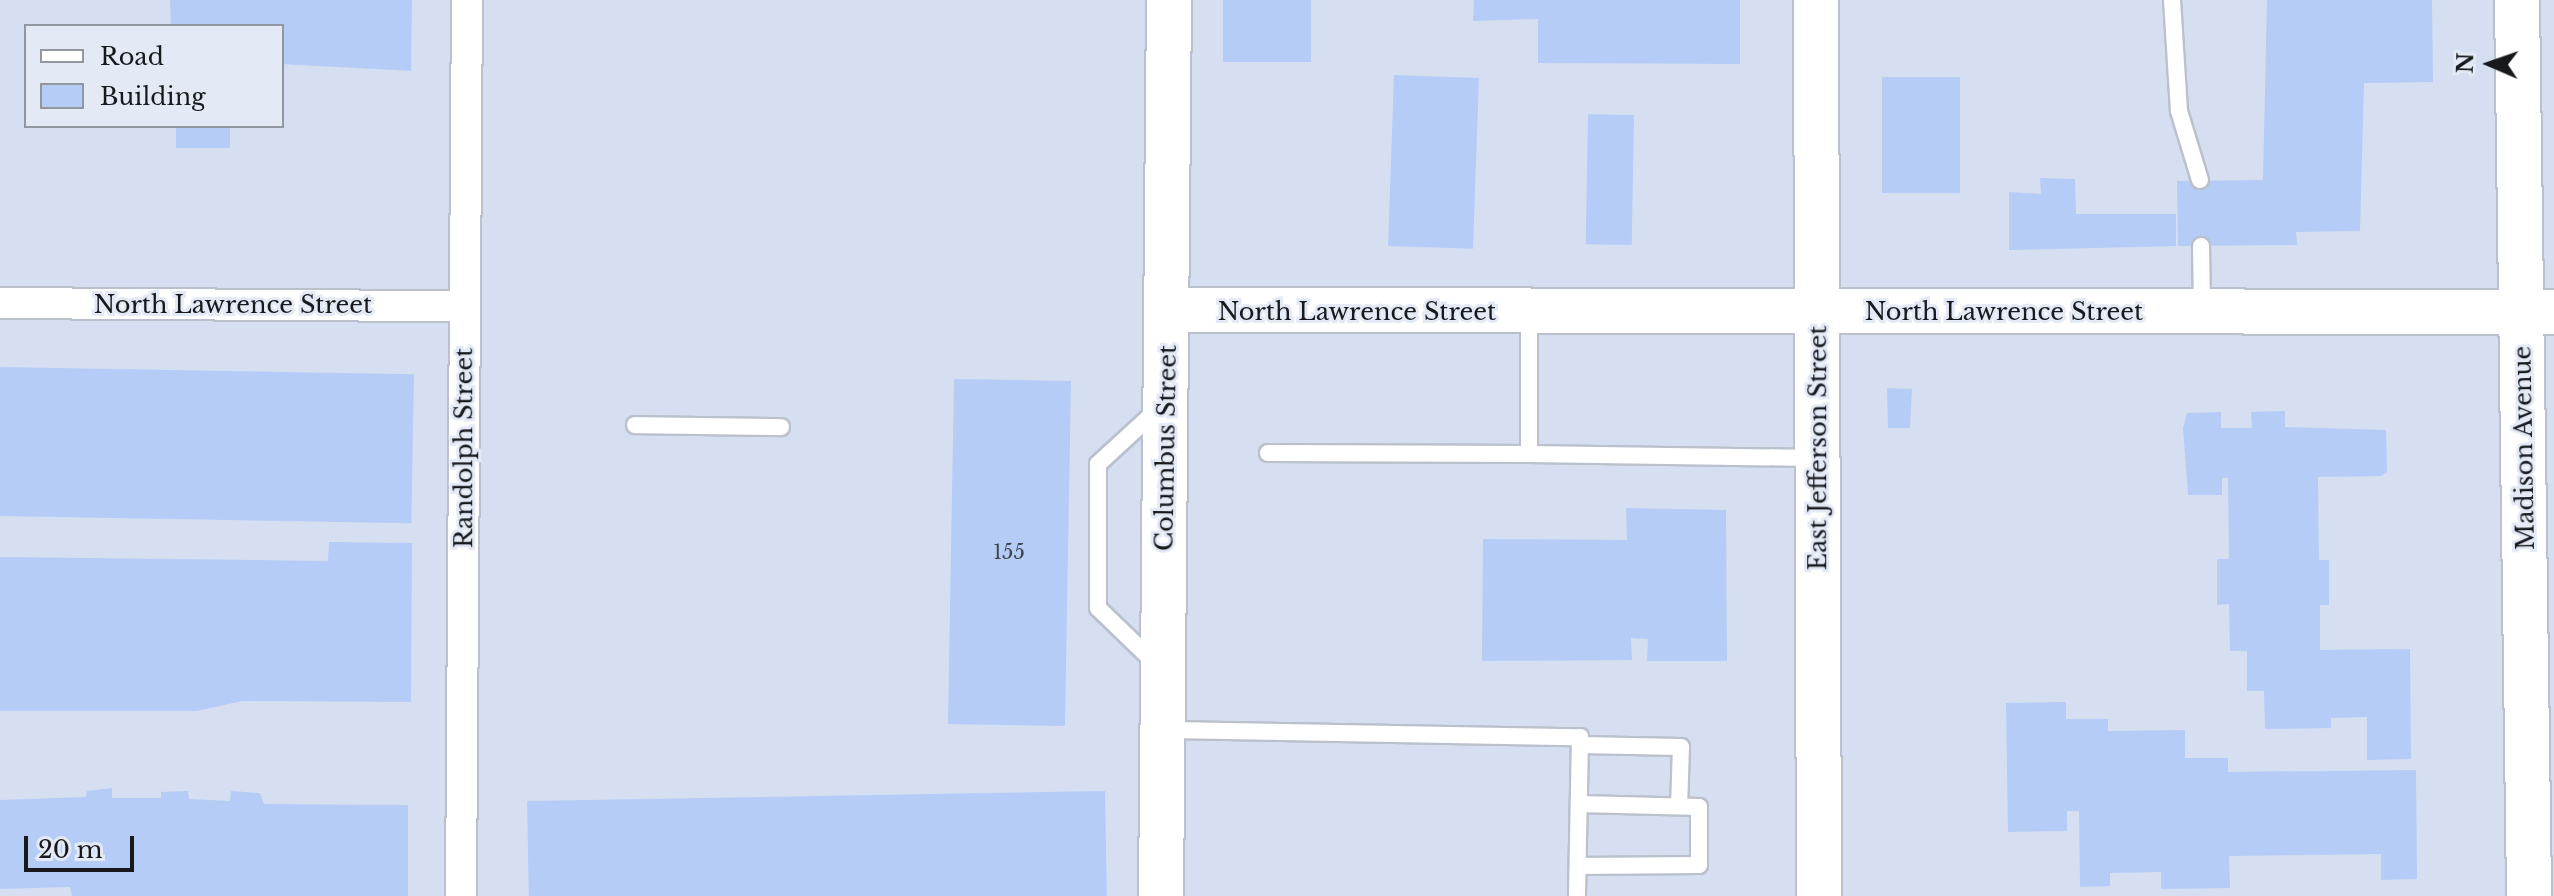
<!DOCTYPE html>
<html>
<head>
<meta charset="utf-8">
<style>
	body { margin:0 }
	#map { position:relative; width:2554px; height:896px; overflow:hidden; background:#e3eaf5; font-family:"Libre Baskerville",serif }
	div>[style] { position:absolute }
	.built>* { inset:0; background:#d5dff1 }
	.building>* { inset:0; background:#b5ccf6; transform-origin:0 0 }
	.roads { filter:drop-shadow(2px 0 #bbc1cc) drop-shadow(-2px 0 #bbc1cc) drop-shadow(0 2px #bbc1cc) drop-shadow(0 -2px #bbc1cc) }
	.lane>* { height:16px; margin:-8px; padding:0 8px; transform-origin:8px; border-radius:8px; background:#fff }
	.street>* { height:30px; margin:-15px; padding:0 15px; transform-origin:15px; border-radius:15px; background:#fff }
	.secondary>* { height:44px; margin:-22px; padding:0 22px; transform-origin:22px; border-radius:22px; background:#fff }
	span { translate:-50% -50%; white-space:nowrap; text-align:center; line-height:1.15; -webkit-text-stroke:6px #e3eaf5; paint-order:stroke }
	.number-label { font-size:20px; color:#3e4653 }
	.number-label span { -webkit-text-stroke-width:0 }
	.street-label { font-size:24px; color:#17191d }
	.legend { position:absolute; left:24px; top:24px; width:260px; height:104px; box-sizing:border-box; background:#e3eaf5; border:2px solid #91969f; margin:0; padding:10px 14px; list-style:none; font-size:24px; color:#17191d }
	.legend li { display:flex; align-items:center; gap:16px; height:40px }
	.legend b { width:40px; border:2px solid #91969f }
	.north { position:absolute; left:2450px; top:24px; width:80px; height:80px; -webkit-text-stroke:6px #e3eaf5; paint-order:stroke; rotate:272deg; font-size:22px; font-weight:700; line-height:32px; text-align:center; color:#17191d }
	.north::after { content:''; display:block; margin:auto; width:28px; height:36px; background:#17191d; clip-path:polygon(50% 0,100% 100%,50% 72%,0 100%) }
	.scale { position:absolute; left:24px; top:836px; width:110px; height:36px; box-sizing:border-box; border:4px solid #17191d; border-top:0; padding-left:10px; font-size:24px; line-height:28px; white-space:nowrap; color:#17191d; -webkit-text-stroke:6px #e3eaf5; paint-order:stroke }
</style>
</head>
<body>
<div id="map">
	<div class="built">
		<i style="clip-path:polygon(evenodd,0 0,2554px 0,2554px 896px,0 896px,0 0,26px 26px,282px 26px,282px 126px,26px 126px,26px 26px)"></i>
	</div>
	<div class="building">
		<i style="clip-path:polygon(170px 0,412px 0,411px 71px,282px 64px,282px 26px,171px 26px)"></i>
		<i style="left:1223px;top:0;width:88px;height:62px"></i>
		<i style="clip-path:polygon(1474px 0,1740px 0,1740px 64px,1538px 63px,1538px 19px,1473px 21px)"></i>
		<i style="clip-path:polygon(2267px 0,2432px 0,2433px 82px,2364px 83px,2360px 231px,2296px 232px,2297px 245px,2178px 246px,2177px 181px,2263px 180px)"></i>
		<i style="left:1394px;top:75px;width:85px;height:171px;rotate:2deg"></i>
		<i style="left:1882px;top:77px;width:78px;height:116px"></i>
		<i style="left:1634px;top:115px;width:130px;height:46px;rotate:91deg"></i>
		<i style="left:176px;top:126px;width:54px;height:22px"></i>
		<i style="clip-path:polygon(2040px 178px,2075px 179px,2076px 214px,2176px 214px,2176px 246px,2009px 250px,2009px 192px,2041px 194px)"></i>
		<i style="left:0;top:367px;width:414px;height:149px;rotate:1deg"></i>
		<i style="left:954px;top:379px;width:117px;height:345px;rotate:1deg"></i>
		<i style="clip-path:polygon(1887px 388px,1912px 389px,1910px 428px,1888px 428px)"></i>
		<i style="clip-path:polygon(2285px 411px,2285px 427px,2386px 430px,2387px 472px,2381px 476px,2318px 477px,2319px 560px,2329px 560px,2329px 605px,2320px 605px,2320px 650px,2410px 649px,2411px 759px,2367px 760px,2367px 717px,2331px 718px,2331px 728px,2265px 729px,2264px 691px,2247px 691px,2247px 651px,2230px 651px,2229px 604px,2217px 605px,2217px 559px,2229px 559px,2228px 478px,2222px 478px,2222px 495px,2188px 495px,2183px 428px,2187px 413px,2221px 412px,2221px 428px,2252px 428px,2251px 412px)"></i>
		<i style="clip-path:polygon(1626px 508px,1726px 510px,1727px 661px,1647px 661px,1648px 639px,1631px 638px,1632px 660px,1482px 661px,1483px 539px,1627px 540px)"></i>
		<i style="clip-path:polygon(329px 542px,412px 543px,411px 702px,242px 701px,197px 711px,0 711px,0 557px,328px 561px)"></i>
		<i style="clip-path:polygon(2066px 702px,2066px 719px,2108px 719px,2108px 731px,2185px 730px,2185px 758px,2228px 758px,2228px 772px,2416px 770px,2417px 879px,2381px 880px,2381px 854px,2229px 856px,2230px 888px,2161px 889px,2161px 872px,2110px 873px,2110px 886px,2080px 887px,2079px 811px,2067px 811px,2067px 831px,2008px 832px,2006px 703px)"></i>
		<i style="clip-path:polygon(112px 788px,112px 798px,161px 798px,161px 792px,188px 791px,189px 799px,230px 801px,231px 791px,260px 793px,264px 804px,408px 805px,408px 896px,72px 896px,70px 887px,0 889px,0 800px,86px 797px,87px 791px)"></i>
		<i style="left:1105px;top:791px;width:105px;height:578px;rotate:89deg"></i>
	</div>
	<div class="roads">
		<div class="lane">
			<i style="left:2172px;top:0;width:111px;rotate:86.4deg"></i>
			<i style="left:2179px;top:111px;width:72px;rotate:73.1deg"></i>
			<i style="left:2201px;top:246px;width:63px;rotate:89.1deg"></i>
			<i style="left:1529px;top:313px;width:141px;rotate:90deg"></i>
			<i style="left:1529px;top:454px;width:285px;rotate:0.8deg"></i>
			<i style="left:635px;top:425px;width:146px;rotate:0.8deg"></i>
			<i style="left:1268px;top:453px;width:261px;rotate:0.2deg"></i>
			<i style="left:1157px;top:665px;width:82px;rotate:-136deg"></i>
			<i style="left:1098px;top:608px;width:144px;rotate:-90deg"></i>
			<i style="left:1098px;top:464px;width:83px;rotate:-42.6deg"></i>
			<i style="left:1165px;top:730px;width:415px;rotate:1deg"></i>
			<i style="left:1580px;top:737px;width:159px;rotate:91.1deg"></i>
			<i style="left:1580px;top:745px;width:101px;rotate:1.1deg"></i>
			<i style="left:1681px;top:747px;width:59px;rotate:91.9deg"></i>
			<i style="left:1578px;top:866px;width:121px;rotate:-0.5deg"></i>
			<i style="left:1699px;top:865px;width:58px;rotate:-90deg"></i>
			<i style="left:1699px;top:807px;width:120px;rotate:-178.6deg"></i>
		</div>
		<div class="street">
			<i style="left:0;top:303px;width:465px;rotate:0.4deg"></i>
			<i style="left:461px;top:896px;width:896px;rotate:-89.62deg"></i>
		</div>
		<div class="secondary">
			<i style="left:1816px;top:0;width:896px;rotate:89.81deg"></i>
			<i style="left:2517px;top:0;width:896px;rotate:89.23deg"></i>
			<i style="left:1167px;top:310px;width:1387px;rotate:0.08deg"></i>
			<i style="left:1161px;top:896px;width:896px;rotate:-89.49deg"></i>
		</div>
	</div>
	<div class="number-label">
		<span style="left:1009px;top:552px">155</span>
	</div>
	<div class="street-label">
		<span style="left:233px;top:305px">North Lawrence Street</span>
		<span style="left:1357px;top:312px">North Lawrence Street</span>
		<span style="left:2004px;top:312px">North Lawrence Street</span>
		<span style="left:464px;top:448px;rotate:-90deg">Randolph Street</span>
		<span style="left:1166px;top:448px;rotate:-89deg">Columbus Street</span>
		<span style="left:1818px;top:448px;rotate:-90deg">East Jefferson Street</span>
		<span style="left:2524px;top:448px;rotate:-91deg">Madison Avenue</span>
	</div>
	<ul class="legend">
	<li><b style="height:10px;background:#fff"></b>Road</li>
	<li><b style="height:22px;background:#b5ccf6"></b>Building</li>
	</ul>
	<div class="north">N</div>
	<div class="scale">20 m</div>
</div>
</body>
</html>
